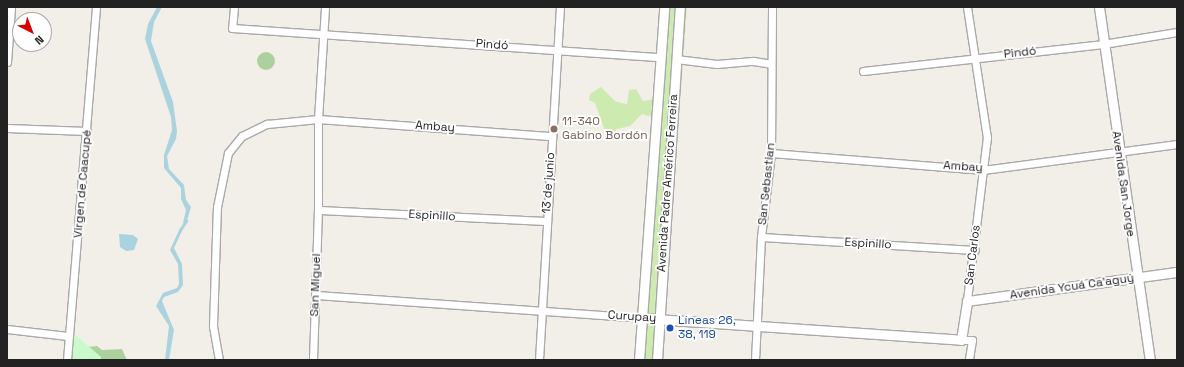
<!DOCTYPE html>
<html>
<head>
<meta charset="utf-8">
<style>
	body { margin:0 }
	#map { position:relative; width:1184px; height:367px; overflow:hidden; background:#f2efe9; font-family:"Space Grotesk",sans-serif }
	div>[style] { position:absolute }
	.grass>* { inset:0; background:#cdebb0; transform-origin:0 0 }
	.forest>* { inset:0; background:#add19e }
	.round { border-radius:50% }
	.park>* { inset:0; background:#c8facc }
	.water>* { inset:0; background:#aad3df }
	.stream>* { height:2.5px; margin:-1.25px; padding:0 1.25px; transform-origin:1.25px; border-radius:1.25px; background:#aad3df }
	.roads { filter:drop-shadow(1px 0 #a9a9a9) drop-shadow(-1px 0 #a9a9a9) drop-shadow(0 1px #a9a9a9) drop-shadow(0 -1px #a9a9a9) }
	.minor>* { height:7px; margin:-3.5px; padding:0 3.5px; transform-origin:3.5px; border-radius:3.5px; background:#fff }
	.tertiary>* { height:9px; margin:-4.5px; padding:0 4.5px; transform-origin:4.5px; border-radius:4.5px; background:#fff }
	.dots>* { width:11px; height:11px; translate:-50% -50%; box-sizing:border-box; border:2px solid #fff; border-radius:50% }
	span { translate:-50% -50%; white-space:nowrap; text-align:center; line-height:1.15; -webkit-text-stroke:3.5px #fff; paint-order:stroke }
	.street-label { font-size:12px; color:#222 }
	.education-label { font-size:12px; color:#785e54 }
	.left { translate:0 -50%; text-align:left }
	.transit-label { font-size:12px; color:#164399 }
	.frame { position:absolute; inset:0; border:8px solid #222; pointer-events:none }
	.north { position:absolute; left:12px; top:12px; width:40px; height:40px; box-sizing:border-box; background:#fff; border:1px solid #a7a7a7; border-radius:50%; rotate:138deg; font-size:11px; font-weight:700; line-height:16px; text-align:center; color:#222 }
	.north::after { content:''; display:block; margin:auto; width:14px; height:18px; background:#d40000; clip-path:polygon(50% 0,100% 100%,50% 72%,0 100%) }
</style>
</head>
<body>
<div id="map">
	<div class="grass">
		<i style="clip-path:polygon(666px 7px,687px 7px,665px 311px,661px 316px,647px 314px,645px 311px,653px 115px,648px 116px,642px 114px,630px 126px,617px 129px,611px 134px,605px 131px,595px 103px,589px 100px,590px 94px,601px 87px,615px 101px,621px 103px,627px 104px,629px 90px,636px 89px,643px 101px,657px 99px)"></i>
		<i style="left:646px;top:321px;width:17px;height:39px;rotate:3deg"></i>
	</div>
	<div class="forest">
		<i class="round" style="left:257px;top:52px;width:18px;height:18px"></i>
		<i style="clip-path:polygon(97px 346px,102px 350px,122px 349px,127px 360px,67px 360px,87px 347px)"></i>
	</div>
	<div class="park">
		<i style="clip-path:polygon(72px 332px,101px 357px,101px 360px,70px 360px)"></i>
	</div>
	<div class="water">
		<i style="clip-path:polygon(157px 7px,162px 7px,154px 22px,151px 41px,173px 102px,177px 131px,176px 139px,167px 156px,169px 169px,184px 185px,186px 200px,191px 207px,186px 224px,183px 223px,186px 210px,181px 199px,181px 188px,164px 168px,164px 155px,172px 130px,171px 117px,145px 39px,148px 24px)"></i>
		<i style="clip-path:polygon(180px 228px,183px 229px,174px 248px,182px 264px,183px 285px,178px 292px,164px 297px,162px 301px,174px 330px,169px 360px,165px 360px,169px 326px,156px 306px,163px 293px,177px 288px,179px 284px,178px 264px,170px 250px)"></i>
		<i style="clip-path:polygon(119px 234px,133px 235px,138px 239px,134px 250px,126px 251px,120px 247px)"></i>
	</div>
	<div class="stream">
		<i style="left:180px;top:230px;width:11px;rotate:-56deg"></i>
	</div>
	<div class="roads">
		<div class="minor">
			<i style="left:234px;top:7px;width:21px;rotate:95deg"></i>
			<i style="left:232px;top:28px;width:429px;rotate:3.9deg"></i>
			<i style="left:967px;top:7px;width:132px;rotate:81.3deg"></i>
			<i style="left:987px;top:137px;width:165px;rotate:97deg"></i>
			<i style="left:676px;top:59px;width:41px;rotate:7deg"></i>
			<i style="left:717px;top:64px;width:36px;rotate:-5deg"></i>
			<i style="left:753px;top:61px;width:18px;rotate:9deg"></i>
			<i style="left:7px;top:62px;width:55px;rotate:-85.8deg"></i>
			<i style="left:863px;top:71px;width:242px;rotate:-6.4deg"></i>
			<i style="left:1103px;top:44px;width:75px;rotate:-9.2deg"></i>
			<i style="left:7px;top:128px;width:80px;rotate:2.1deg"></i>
			<i style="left:771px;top:153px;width:213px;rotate:4.6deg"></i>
			<i style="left:983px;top:170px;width:196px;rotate:-7.6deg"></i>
			<i style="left:318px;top:210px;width:229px;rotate:2.8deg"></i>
			<i style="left:761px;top:237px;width:214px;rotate:3.5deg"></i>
			<i style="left:316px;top:295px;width:326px;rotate:4deg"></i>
			<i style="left:7px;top:329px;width:61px;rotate:6.5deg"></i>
			<i style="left:961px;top:340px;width:11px"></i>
			<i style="left:972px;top:340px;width:20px;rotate:99deg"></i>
			<i style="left:67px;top:360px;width:354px;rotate:-85.3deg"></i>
			<i style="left:219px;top:360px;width:35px;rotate:-100deg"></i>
			<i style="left:213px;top:326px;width:119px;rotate:-88.1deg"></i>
			<i style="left:217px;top:207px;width:55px;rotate:-78.5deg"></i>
			<i style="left:228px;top:153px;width:22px;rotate:-51deg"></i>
			<i style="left:242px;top:136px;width:28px;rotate:-26deg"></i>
			<i style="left:267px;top:124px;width:51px;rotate:-5.6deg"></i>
			<i style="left:318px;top:119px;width:235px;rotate:4.2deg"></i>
			<i style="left:313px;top:360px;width:150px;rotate:-88.1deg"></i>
			<i style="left:318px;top:210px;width:91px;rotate:-90deg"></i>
			<i style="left:318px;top:119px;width:112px;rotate:-86.4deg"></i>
			<i style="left:539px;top:360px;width:354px;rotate:-86.6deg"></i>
			<i style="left:755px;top:360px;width:123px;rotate:-87.2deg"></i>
			<i style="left:761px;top:237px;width:85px;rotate:-83.2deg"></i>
			<i style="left:771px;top:153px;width:146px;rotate:-89.6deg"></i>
		</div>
		<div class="tertiary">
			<i style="left:1099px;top:7px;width:357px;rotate:81.8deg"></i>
			<i style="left:641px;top:318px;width:321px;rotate:3.9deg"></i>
			<i style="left:961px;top:340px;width:39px;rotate:-81deg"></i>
			<i style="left:967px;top:301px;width:212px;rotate:-7.9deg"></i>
			<i style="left:639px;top:360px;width:354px;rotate:-85.9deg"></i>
			<i style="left:657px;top:360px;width:354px;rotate:-86.3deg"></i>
		</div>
	</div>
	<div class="dots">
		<i style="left:554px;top:129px;background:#8d6e63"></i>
		<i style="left:670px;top:328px;background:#1a4fb4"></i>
	</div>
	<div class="street-label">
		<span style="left:492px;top:45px;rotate:4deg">Pindó</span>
		<span style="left:1020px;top:53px;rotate:-6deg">Pindó</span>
		<span style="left:435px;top:127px;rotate:4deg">Ambay</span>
		<span style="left:963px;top:167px;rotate:4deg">Ambay</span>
		<span style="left:549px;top:183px;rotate:-86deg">13 de junio</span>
		<span style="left:668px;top:183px;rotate:-86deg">Avenida Padre Américo Ferreira</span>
		<span style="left:83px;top:184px;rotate:-85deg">Virgen de Caacupé</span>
		<span style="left:767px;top:184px;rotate:-84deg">San Sebastian</span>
		<span style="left:1123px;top:184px;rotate:82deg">Avenida San Jorge</span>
		<span style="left:432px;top:216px;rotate:3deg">Espinillo</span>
		<span style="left:868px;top:244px;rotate:3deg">Espinillo</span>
		<span style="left:973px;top:255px;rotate:-83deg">San Carlos</span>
		<span style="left:316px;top:285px;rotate:-88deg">San Miguel</span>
		<span style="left:1072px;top:287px;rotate:-8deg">Avenida Ycuá Ca'aguý</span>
		<span style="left:632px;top:317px;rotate:4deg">Curupay</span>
	</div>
	<div class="education-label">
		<span class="left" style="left:562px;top:129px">11-340<br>Gabino Bordón</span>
	</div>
	<div class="transit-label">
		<span class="left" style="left:678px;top:328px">Líneas 26,<br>38, 119</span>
	</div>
	<div class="frame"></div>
	<div class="north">N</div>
</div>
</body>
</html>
